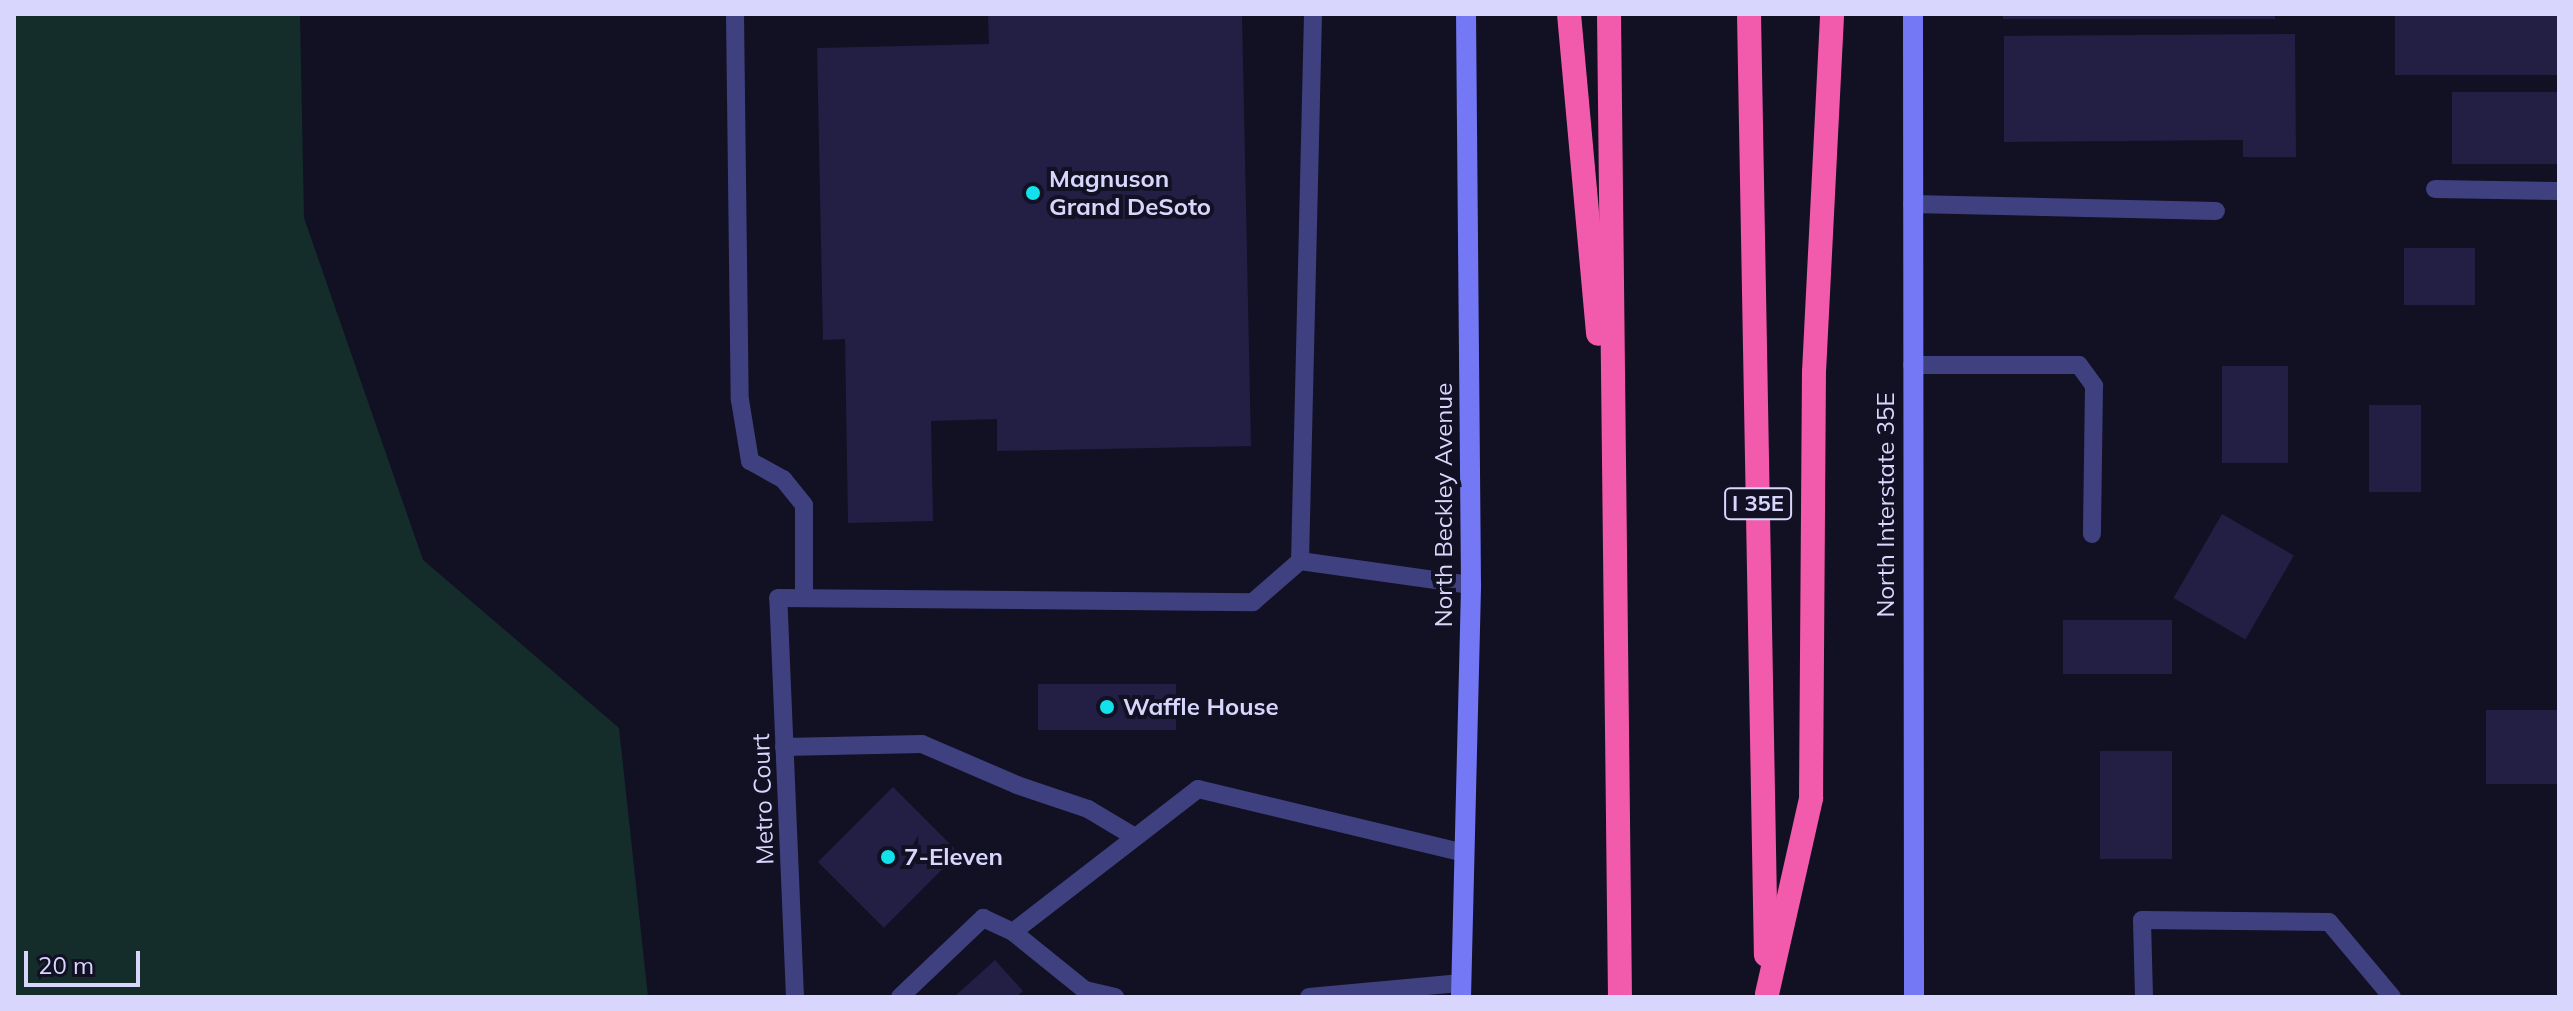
<!DOCTYPE html>
<html>
<head>
<meta charset="utf-8">
<style>
	body { margin:0 }
	#map { position:relative; width:2573px; height:1011px; overflow:hidden; background:#121023; font-family:Mulish,sans-serif }
	div>[style] { position:absolute }
	.green>* { inset:0; background:#142d2b }
	.building>* { inset:0; background:#231e43; transform-origin:0 0 }
	.lane>* { height:18px; margin:-9px; padding:0 9px; transform-origin:9px; border-radius:9px; background:#3f407f }
	.secondary>* { height:20px; margin:-10px; padding:0 10px; transform-origin:10px; border-radius:10px; background:#7478f4 }
	.highway>* { height:24px; margin:-12px; padding:0 12px; transform-origin:12px; border-radius:12px; background:#f25aab }
	.dots>* { width:22px; height:22px; translate:-50% -50%; box-sizing:border-box; border:4px solid #121023; border-radius:50% }
	span { translate:-50% -50%; white-space:nowrap; text-align:center; line-height:1.15; -webkit-text-stroke:8px #121023; paint-order:stroke }
	.shield-label span { padding:2px 6px; background:#121023; border:2px solid; border-radius:6px; -webkit-text-stroke-width:0 }
	.shield-label { font-size:22px; color:#d8d6fc; font-weight:700 }
	.poi-label { font-size:24px; color:#d8d6fc; font-weight:700 }
	.left { translate:0 -50%; text-align:left }
	.street-label { font-size:24px; color:#d8d6fc }
	.frame { position:absolute; inset:0; border:16px solid #d8d6fc; pointer-events:none }
	.scale { position:absolute; left:24px; top:951px; width:116px; height:36px; box-sizing:border-box; border:4px solid #d8d6fc; border-top:0; padding-left:10px; font-size:24px; line-height:28px; white-space:nowrap; color:#d8d6fc; -webkit-text-stroke:6px #121023; paint-order:stroke }
</style>
</head>
<body>
<div id="map">
	<div class="green">
		<i style="clip-path:polygon(14px 14px,300px 14px,304px 218px,423px 560px,619px 728px,648px 997px,14px 997px)"></i>
	</div>
	<div class="building">
		<i style="clip-path:polygon(988px 14px,1242px 14px,1251px 446px,997px 451px,997px 419px,931px 421px,933px 521px,848px 523px,845px 339px,823px 340px,817px 48px,989px 44px)"></i>
		<i style="left:2003px;top:14px;width:272px;height:5px"></i>
		<i style="left:2395px;top:14px;width:164px;height:61px"></i>
		<i style="clip-path:polygon(2295px 34px,2296px 157px,2243px 157px,2243px 140px,2004px 142px,2004px 36px)"></i>
		<i style="left:2452px;top:92px;width:107px;height:72px"></i>
		<i style="left:2404px;top:248px;width:71px;height:57px"></i>
		<i style="left:2222px;top:366px;width:66px;height:97px"></i>
		<i style="left:2369px;top:405px;width:52px;height:87px"></i>
		<i style="left:2222px;top:514px;width:83px;height:97px;rotate:30deg"></i>
		<i style="left:2063px;top:620px;width:109px;height:54px"></i>
		<i style="left:1038px;top:684px;width:138px;height:46px"></i>
		<i style="left:2486px;top:710px;width:73px;height:74px"></i>
		<i style="left:2100px;top:751px;width:72px;height:108px"></i>
		<i style="left:893px;top:787px;width:93px;height:106px;rotate:45deg"></i>
		<i style="clip-path:polygon(995px 960px,1023px 991px,1016px 997px,954px 997px)"></i>
	</div>
	<div class="lane">
		<i style="left:735px;top:14px;width:386px;rotate:89.3deg"></i>
		<i style="left:740px;top:400px;width:62px;rotate:80.7deg"></i>
		<i style="left:750px;top:461px;width:38px;rotate:29deg"></i>
		<i style="left:783px;top:479px;width:33px;rotate:51deg"></i>
		<i style="left:804px;top:505px;width:93px;rotate:90deg"></i>
		<i style="left:1313px;top:14px;width:547px;rotate:91.36deg"></i>
		<i style="left:1300px;top:561px;width:173px;rotate:8deg"></i>
		<i style="left:2435px;top:189px;width:124px;rotate:0.9deg"></i>
		<i style="left:1912px;top:204px;width:304px;rotate:1.3deg"></i>
		<i style="left:1912px;top:365px;width:167px"></i>
		<i style="left:2079px;top:365px;width:26px;rotate:54deg"></i>
		<i style="left:2094px;top:386px;width:148px;rotate:90.8deg"></i>
		<i style="left:784px;top:747px;width:138px;rotate:-1.2deg"></i>
		<i style="left:922px;top:744px;width:103px;rotate:23.3deg"></i>
		<i style="left:1017px;top:785px;width:75px;rotate:18.7deg"></i>
		<i style="left:1088px;top:809px;width:55px;rotate:30.8deg"></i>
		<i style="left:1013px;top:932px;width:234px;rotate:-37.7deg"></i>
		<i style="left:1198px;top:789px;width:274px;rotate:13.5deg"></i>
		<i style="left:795px;top:997px;width:399px;rotate:-92.4deg"></i>
		<i style="left:778px;top:598px;width:475px;rotate:0.5deg"></i>
		<i style="left:1253px;top:602px;width:62px;rotate:-41.1deg"></i>
		<i style="left:900px;top:997px;width:115px;rotate:-43.6deg"></i>
		<i style="left:983px;top:918px;width:33px;rotate:25deg"></i>
		<i style="left:1013px;top:932px;width:92px;rotate:38.9deg"></i>
		<i style="left:1085px;top:990px;width:31px;rotate:13deg"></i>
		<i style="left:1309px;top:997px;width:153px;rotate:-5.3deg"></i>
		<i style="left:2144px;top:997px;width:77px;rotate:-91.5deg"></i>
		<i style="left:2142px;top:920px;width:187px;rotate:0.6deg"></i>
		<i style="left:2329px;top:922px;width:98px;rotate:50deg"></i>
	</div>
	<div class="secondary">
		<i style="left:1913px;top:14px;width:983px;rotate:89.94deg"></i>
		<i style="left:1461px;top:997px;width:412px;rotate:-88.6deg"></i>
		<i style="left:1471px;top:585px;width:571px;rotate:-90.5deg"></i>
	</div>
	<div class="highway">
		<i style="left:1569px;top:14px;width:321px;rotate:84.8deg"></i>
		<i style="left:1609px;top:14px;width:983px;rotate:89.36deg"></i>
		<i style="left:1749px;top:14px;width:941px;rotate:88.97deg"></i>
		<i style="left:1767px;top:994px;width:201px;rotate:-77.3deg"></i>
		<i style="left:1811px;top:798px;width:426px;rotate:-89.6deg"></i>
		<i style="left:1814px;top:372px;width:358px;rotate:-87.1deg"></i>
	</div>
	<div class="dots">
		<i style="left:1033px;top:193px;background:#12e1eb"></i>
		<i style="left:1107px;top:707px;background:#12e1eb"></i>
		<i style="left:888px;top:857px;background:#12e1eb"></i>
	</div>
	<div class="shield-label">
		<span style="left:1758px;top:504px">I 35E</span>
	</div>
	<div class="poi-label">
		<span class="left" style="left:1049px;top:193px">Magnuson<br>Grand DeSoto</span>
		<span class="left" style="left:1123px;top:707px">Waffle House</span>
		<span class="left" style="left:904px;top:857px">7-Eleven</span>
	</div>
	<div class="street-label">
		<span style="left:1444px;top:505px;rotate:-90deg">North Beckley Avenue</span>
		<span style="left:1886px;top:505px;rotate:-90deg">North Interstate 35E</span>
		<span style="left:763px;top:799px;rotate:-92deg">Metro Court</span>
	</div>
	<div class="frame"></div>
	<div class="scale">20 m</div>
</div>
</body>
</html>
